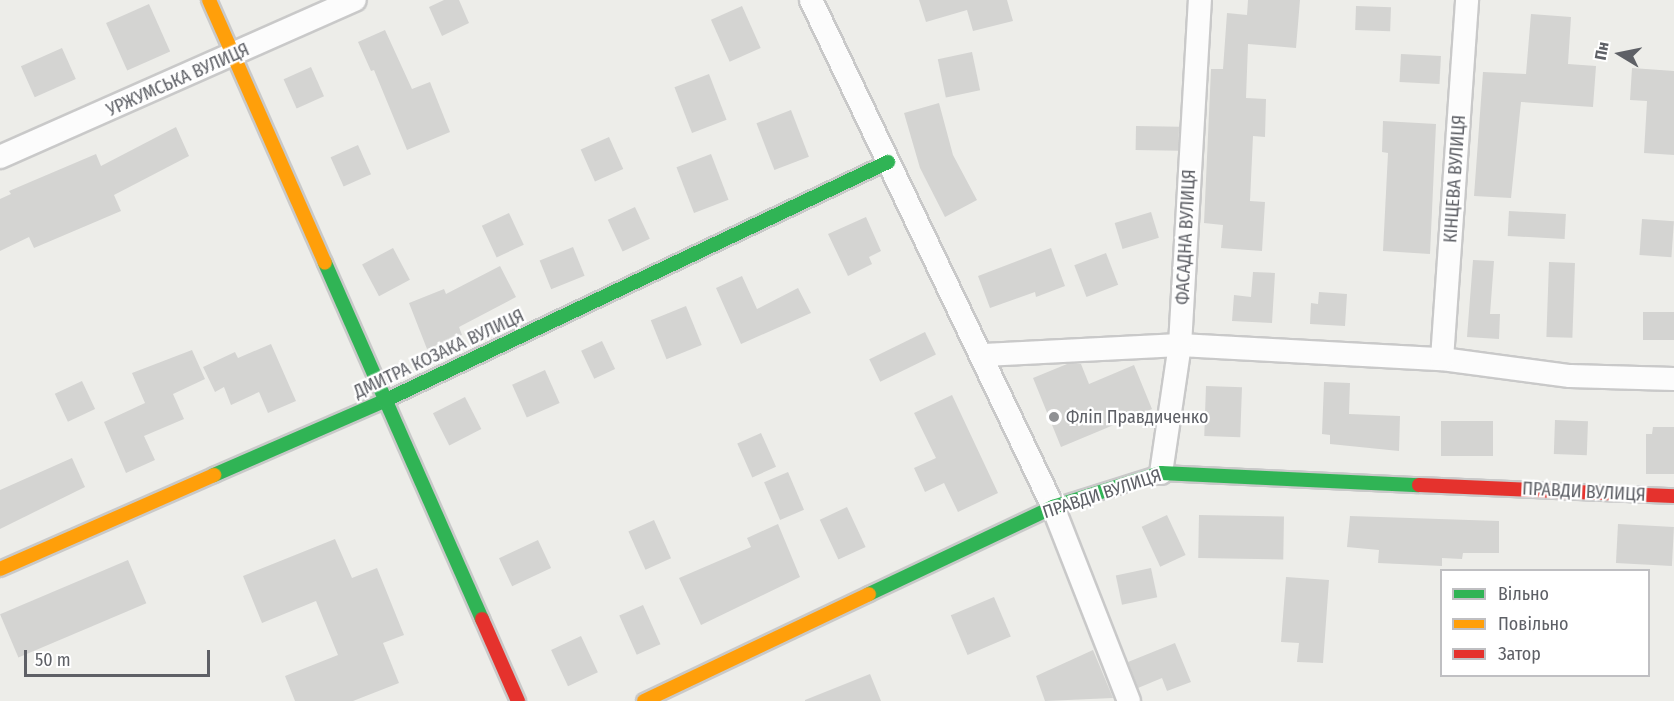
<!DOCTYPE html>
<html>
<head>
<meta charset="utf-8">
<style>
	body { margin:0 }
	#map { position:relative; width:1674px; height:701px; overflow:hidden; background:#edede9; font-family:"Fira Sans Condensed",sans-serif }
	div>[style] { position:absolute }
	.building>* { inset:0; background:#d4d4d2; transform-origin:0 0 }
	.roads { filter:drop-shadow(2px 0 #c9c9c9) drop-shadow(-2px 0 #c9c9c9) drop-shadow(0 2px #c9c9c9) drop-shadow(0 -2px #c9c9c9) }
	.street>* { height:22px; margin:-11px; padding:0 11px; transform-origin:11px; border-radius:11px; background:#fcfcfc }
	.fast>* { height:14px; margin:-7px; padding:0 7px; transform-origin:7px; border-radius:7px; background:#30b455 }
	.slow>* { height:14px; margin:-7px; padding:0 7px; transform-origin:7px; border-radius:7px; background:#ff9f0a }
	.jam>* { height:14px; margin:-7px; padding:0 7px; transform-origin:7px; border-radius:7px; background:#e5322d }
	.dots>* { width:16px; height:16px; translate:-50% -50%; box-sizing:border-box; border:3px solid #fff; border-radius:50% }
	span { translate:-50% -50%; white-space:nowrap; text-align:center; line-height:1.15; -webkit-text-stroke:4.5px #fff; paint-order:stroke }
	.street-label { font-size:18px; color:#5e6066 }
	.poi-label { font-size:18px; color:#5e6066 }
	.left { translate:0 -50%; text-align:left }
	.legend { position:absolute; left:1440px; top:569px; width:210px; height:108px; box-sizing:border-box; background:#fff; border:2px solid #bfbfc2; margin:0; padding:8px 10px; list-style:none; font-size:18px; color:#5e6066 }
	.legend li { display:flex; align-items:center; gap:12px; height:30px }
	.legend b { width:30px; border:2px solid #bfbfc2 }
	.north { position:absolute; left:1590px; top:24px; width:60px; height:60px; -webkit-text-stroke:4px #fff; paint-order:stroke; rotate:280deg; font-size:16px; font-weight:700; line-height:24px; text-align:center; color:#5e6066 }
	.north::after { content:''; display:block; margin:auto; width:21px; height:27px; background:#5e6066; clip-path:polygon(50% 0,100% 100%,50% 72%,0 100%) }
	.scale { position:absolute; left:24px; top:650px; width:186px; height:27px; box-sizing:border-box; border:3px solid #5e6066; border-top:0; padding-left:8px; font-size:18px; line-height:21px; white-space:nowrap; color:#5e6066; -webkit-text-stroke:4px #fff; paint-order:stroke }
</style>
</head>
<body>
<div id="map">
	<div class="building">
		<i style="clip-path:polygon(444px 0,459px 0,469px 23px,442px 36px,429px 7px)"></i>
		<i style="clip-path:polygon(919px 0,1007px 0,1013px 21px,973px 31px,967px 10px,926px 22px)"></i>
		<i style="clip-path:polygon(1248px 0,1300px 0,1296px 48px,1248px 44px,1246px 98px,1266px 99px,1265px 137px,1253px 136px,1250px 201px,1265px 202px,1262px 251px,1221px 248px,1223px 225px,1204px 223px,1211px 69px,1223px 69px,1227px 13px,1247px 15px)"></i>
		<i style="left:149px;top:4px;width:52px;height:47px;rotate:66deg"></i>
		<i style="left:742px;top:6px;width:46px;height:34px;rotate:66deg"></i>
		<i style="left:1356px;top:6px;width:35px;height:24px;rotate:2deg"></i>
		<i style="clip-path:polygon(1531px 14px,1571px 17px,1568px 64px,1596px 66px,1593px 107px,1521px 102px,1511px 198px,1474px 196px,1483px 72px,1526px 74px)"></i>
		<i style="clip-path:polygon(385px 30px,412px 89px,430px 82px,450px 132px,407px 150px,374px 70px,371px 71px,358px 42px)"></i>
		<i style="left:62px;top:48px;width:34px;height:45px;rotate:66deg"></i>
		<i style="left:972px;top:52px;width:39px;height:35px;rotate:78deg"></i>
		<i style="left:1401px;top:54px;width:40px;height:28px;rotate:3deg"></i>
		<i style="left:311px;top:67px;width:32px;height:30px;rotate:66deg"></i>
		<i style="clip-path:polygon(1632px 68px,1674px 71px,1674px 155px,1644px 153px,1647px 101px,1630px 100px)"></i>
		<i style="left:709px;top:74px;width:49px;height:37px;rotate:69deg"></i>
		<i style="clip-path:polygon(939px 103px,953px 155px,977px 200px,945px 217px,920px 168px,904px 113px)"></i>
		<i style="left:791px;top:110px;width:50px;height:37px;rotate:69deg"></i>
		<i style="clip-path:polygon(1383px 121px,1436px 124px,1430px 254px,1383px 251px,1388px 153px,1382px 152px)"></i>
		<i style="left:1136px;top:126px;width:43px;height:24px;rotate:1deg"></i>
		<i style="clip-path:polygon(176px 127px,189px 156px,114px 195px,121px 211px,34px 248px,29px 237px,0 251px,0 199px,11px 194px,9px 191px,96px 154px,101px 166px)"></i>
		<i style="left:609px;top:137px;width:35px;height:31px;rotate:66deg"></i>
		<i style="left:358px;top:145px;width:32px;height:30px;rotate:66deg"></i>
		<i style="left:711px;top:154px;width:49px;height:37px;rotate:69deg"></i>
		<i style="left:635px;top:207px;width:35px;height:30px;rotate:65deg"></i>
		<i style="left:1509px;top:211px;width:57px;height:25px;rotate:3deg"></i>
		<i style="left:1151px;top:212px;width:27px;height:38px;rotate:73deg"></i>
		<i style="left:509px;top:213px;width:35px;height:30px;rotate:65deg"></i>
		<i style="clip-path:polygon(866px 217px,881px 251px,869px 257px,872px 264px,848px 276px,828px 234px)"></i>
		<i style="left:1642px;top:219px;width:32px;height:36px;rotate:4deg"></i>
		<i style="left:573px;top:247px;width:31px;height:36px;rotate:68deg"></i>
		<i style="left:393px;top:248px;width:36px;height:35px;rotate:62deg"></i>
		<i style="clip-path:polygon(1051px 248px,1065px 286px,1036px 297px,1035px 292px,990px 308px,978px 276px)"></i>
		<i style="left:1106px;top:253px;width:34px;height:34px;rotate:69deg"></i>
		<i style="clip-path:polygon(1473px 260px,1494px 261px,1490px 314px,1500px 314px,1499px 339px,1467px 337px)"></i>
		<i style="left:1549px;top:262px;width:26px;height:75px;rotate:2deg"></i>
		<i style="clip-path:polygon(500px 266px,516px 297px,459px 327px,462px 335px,427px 349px,409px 303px,444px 289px,446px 294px)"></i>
		<i style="clip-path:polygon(1253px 272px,1275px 273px,1272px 323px,1232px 321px,1234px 295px,1251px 297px)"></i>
		<i style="clip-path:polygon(742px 276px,757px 309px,798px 288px,811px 313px,741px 344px,716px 288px)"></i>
		<i style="clip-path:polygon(1319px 292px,1347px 294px,1345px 326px,1310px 324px,1311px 303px,1318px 304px)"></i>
		<i style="left:686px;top:306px;width:42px;height:38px;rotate:68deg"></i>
		<i style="left:1643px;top:312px;width:31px;height:28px"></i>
		<i style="left:925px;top:332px;width:25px;height:62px;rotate:64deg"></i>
		<i style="left:602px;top:341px;width:31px;height:23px;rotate:65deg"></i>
		<i style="clip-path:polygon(271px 344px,296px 401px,268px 413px,259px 392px,231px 405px,224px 387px,215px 392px,203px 367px,235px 352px,238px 358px)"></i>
		<i style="clip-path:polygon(192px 350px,205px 379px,173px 394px,184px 419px,144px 436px,155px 460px,126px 473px,104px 422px,145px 403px,132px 373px)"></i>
		<i style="clip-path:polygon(1067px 364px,1081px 364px,1089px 384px,1134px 365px,1152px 409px,1061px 447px,1033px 378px)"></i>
		<i style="left:545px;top:370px;width:36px;height:36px;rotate:66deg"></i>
		<i style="left:82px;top:381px;width:31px;height:30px;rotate:65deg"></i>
		<i style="clip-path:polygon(1324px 382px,1350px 383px,1349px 414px,1400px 416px,1399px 451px,1330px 444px,1330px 435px,1322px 434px)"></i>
		<i style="left:1206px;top:386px;width:36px;height:50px;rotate:2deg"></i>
		<i style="clip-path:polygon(952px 395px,998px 493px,958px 512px,944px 483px,925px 492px,914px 468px,936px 458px,914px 413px)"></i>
		<i style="left:465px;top:397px;width:36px;height:36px;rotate:63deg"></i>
		<i style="left:1555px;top:420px;width:33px;height:34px;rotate:2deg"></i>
		<i style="left:1441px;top:421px;width:52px;height:35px"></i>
		<i style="clip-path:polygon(1653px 427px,1674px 427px,1674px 474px,1646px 474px,1646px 434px,1652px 434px)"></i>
		<i style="left:761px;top:433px;width:37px;height:26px;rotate:66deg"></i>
		<i style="clip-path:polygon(72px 458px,85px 487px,0 529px,0 490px)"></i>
		<i style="left:788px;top:472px;width:41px;height:26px;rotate:67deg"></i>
		<i style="left:847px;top:507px;width:44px;height:30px;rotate:65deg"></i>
		<i style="left:1167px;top:515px;width:44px;height:28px;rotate:65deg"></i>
		<i style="left:1199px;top:515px;width:85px;height:43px;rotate:1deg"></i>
		<i style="clip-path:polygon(1350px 516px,1499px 521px,1499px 553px,1463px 553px,1462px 559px,1442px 558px,1442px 566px,1378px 563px,1379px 550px,1347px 547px)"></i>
		<i style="left:654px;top:520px;width:42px;height:28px;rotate:66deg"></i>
		<i style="clip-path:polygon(778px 524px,800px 577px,701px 625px,679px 578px,751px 547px,747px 538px)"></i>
		<i style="left:1618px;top:524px;width:56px;height:39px;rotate:3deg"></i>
		<i style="clip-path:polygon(335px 539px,352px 578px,377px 568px,404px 635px,383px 643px,399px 683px,353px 701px,295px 701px,285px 676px,338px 655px,316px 601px,262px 623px,243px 576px)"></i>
		<i style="left:538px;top:540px;width:31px;height:43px;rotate:65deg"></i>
		<i style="left:128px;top:560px;width:47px;height:139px;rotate:67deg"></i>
		<i style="left:1151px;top:568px;width:30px;height:36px;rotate:78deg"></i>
		<i style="clip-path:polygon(1286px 577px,1329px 580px,1323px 663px,1297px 662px,1299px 643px,1281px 642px)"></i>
		<i style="left:994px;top:597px;width:43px;height:47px;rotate:67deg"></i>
		<i style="left:643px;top:605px;width:43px;height:26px;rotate:66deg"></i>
		<i style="left:581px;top:636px;width:40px;height:33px;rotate:65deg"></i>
		<i style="clip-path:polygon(1175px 643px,1191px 682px,1167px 691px,1162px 678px,1138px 688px,1128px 662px)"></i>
		<i style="clip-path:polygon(1093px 650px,1113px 698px,1045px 701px,1036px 676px)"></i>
		<i style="clip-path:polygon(870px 674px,881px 701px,805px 701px,805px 700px)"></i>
	</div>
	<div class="roads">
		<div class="street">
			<i style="left:811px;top:0;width:562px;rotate:64.48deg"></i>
			<i style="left:1053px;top:507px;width:208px;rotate:68.6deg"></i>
			<i style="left:0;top:157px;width:388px;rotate:-23.9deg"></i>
			<i style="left:984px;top:355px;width:196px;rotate:-2.9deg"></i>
			<i style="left:1180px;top:345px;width:262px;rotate:3.1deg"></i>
			<i style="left:1442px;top:359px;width:129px;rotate:7.6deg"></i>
			<i style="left:1570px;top:376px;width:104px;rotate:1.7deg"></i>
			<i style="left:1442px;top:359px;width:360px;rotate:-86deg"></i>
			<i style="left:1161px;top:473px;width:129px;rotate:-81.6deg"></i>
			<i style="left:1180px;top:345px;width:346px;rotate:-86.7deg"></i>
		</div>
		<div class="fast">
			<i style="left:325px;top:263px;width:389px;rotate:66.2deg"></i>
			<i style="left:214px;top:475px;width:185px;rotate:-23.5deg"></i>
			<i style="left:384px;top:401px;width:558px;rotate:-25.37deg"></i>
			<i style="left:869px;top:594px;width:204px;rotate:-25.3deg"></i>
			<i style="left:1053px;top:507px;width:113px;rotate:-17.5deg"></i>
			<i style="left:1161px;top:473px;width:258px;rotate:2.7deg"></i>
		</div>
		<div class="slow">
			<i style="left:209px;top:0;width:287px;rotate:66.2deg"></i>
			<i style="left:0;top:569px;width:234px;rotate:-23.7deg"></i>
			<i style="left:644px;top:701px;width:249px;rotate:-25.4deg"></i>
		</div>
		<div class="jam">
			<i style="left:1419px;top:485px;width:255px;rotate:2.5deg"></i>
			<i style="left:482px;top:619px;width:90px;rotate:66.3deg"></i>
		</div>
	</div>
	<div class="dots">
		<i style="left:1054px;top:417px;background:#909194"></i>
	</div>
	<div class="street-label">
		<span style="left:178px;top:80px;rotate:-24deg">УРЖУМСЬКА ВУЛИЦЯ</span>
		<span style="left:1455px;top:179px;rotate:-86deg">КІНЦЕВА ВУЛИЦЯ</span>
		<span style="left:1186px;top:237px;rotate:-87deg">ФАСАДНА ВУЛИЦЯ</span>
		<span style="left:439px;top:354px;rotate:-25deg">ДМИТРА КОЗАКА ВУЛИЦЯ</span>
		<span style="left:1584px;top:492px;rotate:3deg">ПРАВДИ ВУЛИЦЯ</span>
		<span style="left:1102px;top:494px;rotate:-18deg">ПРАВДИ ВУЛИЦЯ</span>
	</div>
	<div class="poi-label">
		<span class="left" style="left:1066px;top:417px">Фліп Правдиченко</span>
	</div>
	<ul class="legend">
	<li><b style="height:8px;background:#30b455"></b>Вільно</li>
	<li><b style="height:8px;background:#ff9f0a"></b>Повільно</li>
	<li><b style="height:8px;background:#e5322d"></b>Затор</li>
	</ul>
	<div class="north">Пн</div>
	<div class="scale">50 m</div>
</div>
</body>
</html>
